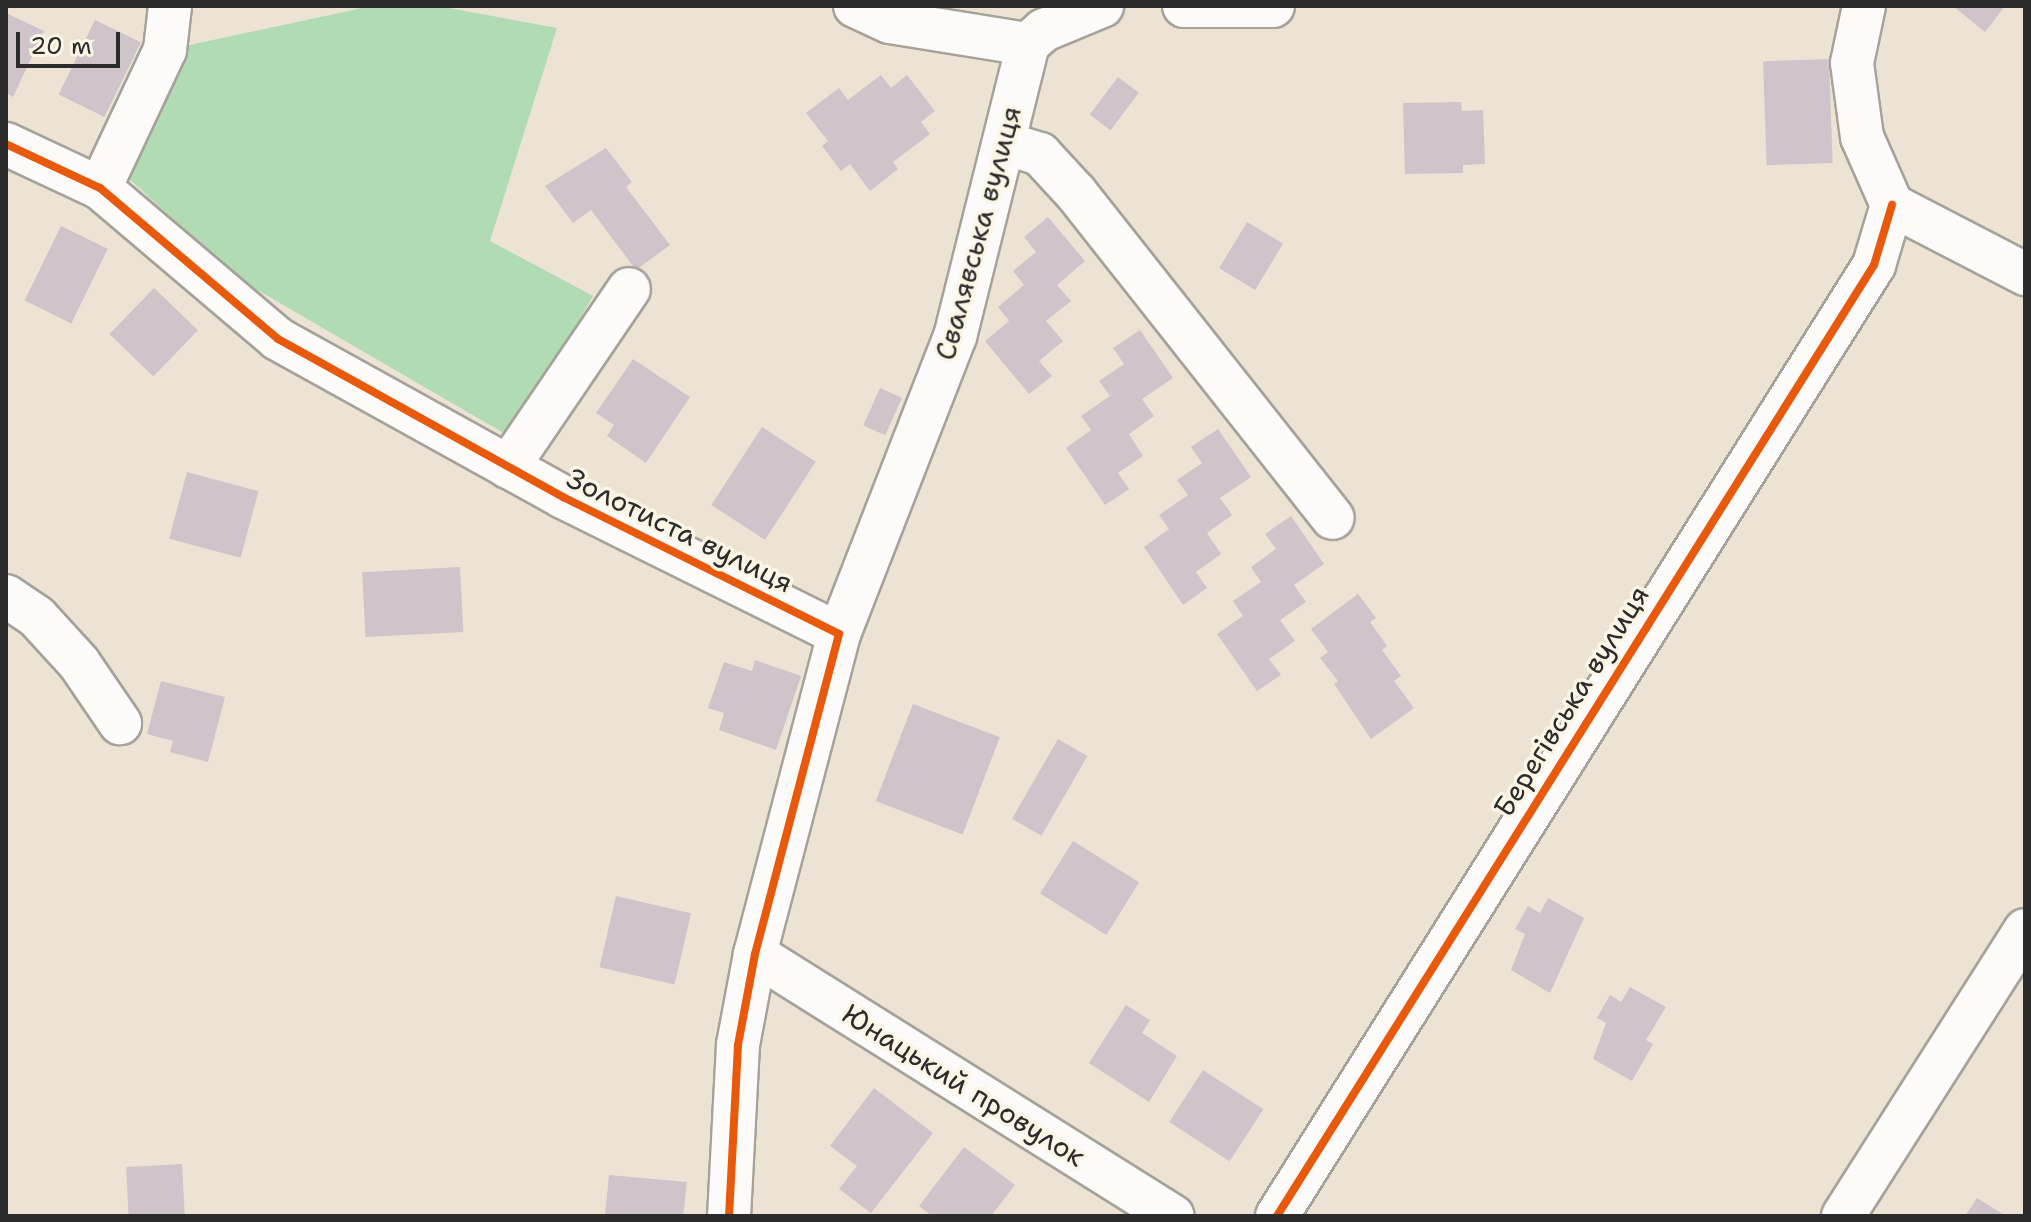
<!DOCTYPE html>
<html>
<head>
<meta charset="utf-8">
<style>
	body { margin:0 }
	#map { position:relative; width:2031px; height:1222px; overflow:hidden; background:#ece3d5; font-family:"Shantell Sans",sans-serif }
	div>[style] { position:absolute }
	.green>* { inset:0; background:#b1dbb3 }
	.building>* { inset:0; background:#cec4c9; transform-origin:0 0 }
	.roads { filter:drop-shadow(2px 0 #a6a199) drop-shadow(-2px 0 #a6a199) drop-shadow(0 2px #a6a199) drop-shadow(0 -2px #a6a199) }
	.minor>* { height:42px; margin:-21px; padding:0 21px; transform-origin:21px; border-radius:21px; background:#fcfbf9 }
	.cycleway>* { height:8px; margin:-4px; padding:0 4px; transform-origin:4px; border-radius:4px; background:#e8590c }
	span { translate:-50% -50%; white-space:nowrap; text-align:center; line-height:1.15; -webkit-text-stroke:7px #fcf5e5; paint-order:stroke }
	.street-label { font-size:28px; color:#2b2b2b }
	.frame { position:absolute; inset:0; border:8px solid #2b2b2b; pointer-events:none }
	.scale { position:absolute; left:16px; top:32px; width:104px; height:36px; box-sizing:border-box; border:4px solid #2b2b2b; border-top:0; padding-left:10px; font-size:24px; line-height:28px; white-space:nowrap; color:#2b2b2b; -webkit-text-stroke:6px #fcf5e5; paint-order:stroke }
</style>
</head>
<body>
<div id="map">
	<div class="green">
		<i style="clip-path:polygon(372px 6px,438px 6px,557px 28px,490px 241px,593px 296px,512px 438px,237px 278px,126px 176px,185px 46px)"></i>
	</div>
	<div class="building">
		<i style="clip-path:polygon(1953px 6px,2005px 6px,1985px 32px)"></i>
		<i style="clip-path:polygon(6px 13px,44px 31px,13px 97px,6px 93px)"></i>
		<i style="left:95px;top:20px;width:51px;height:83px;rotate:26deg"></i>
		<i style="left:1829px;top:59px;width:104px;height:66px;rotate:88deg"></i>
		<i style="clip-path:polygon(881px 75px,891px 88px,907px 75px,935px 111px,921px 122px,930px 134px,893px 162px,898px 169px,870px 191px,850px 164px,841px 171px,822px 146px,828px 141px,806px 113px,839px 88px,848px 100px)"></i>
		<i style="left:1118px;top:77px;width:26px;height:47px;rotate:37deg"></i>
		<i style="clip-path:polygon(1461px 102px,1462px 111px,1483px 110px,1485px 164px,1463px 165px,1463px 173px,1405px 174px,1403px 103px)"></i>
		<i style="clip-path:polygon(606px 148px,632px 182px,626px 187px,670px 245px,636px 270px,591px 210px,573px 223px,545px 186px)"></i>
		<i style="clip-path:polygon(1048px 217px,1085px 261px,1057px 285px,1071px 301px,1046px 321px,1063px 341px,1039px 361px,1052px 376px,1029px 394px,985px 341px,1009px 321px,998px 307px,1024px 285px,1013px 271px,1036px 252px,1024px 237px)"></i>
		<i style="left:1247px;top:222px;width:42px;height:54px;rotate:31deg"></i>
		<i style="left:61px;top:226px;width:52px;height:83px;rotate:26deg"></i>
		<i style="left:154px;top:288px;width:61px;height:64px;rotate:44deg"></i>
		<i style="clip-path:polygon(1140px 330px,1173px 378px,1142px 399px,1154px 416px,1129px 434px,1143px 456px,1118px 473px,1129px 489px,1105px 505px,1066px 448px,1091px 430px,1081px 416px,1110px 396px,1099px 381px,1124px 364px,1113px 348px)"></i>
		<i style="clip-path:polygon(633px 359px,690px 397px,646px 463px,607px 436px,614px 425px,596px 413px)"></i>
		<i style="left:880px;top:388px;width:24px;height:41px;rotate:24deg"></i>
		<i style="left:762px;top:427px;width:64px;height:93px;rotate:33deg"></i>
		<i style="clip-path:polygon(1218px 429px,1251px 477px,1220px 498px,1232px 515px,1207px 533px,1221px 554px,1196px 572px,1207px 588px,1183px 605px,1144px 547px,1169px 529px,1159px 515px,1188px 495px,1177px 480px,1202px 463px,1191px 447px)"></i>
		<i style="left:187px;top:472px;width:74px;height:69px;rotate:15deg"></i>
		<i style="clip-path:polygon(1291px 516px,1324px 564px,1294px 585px,1306px 602px,1280px 620px,1295px 641px,1269px 659px,1281px 675px,1257px 691px,1217px 634px,1243px 616px,1233px 601px,1261px 582px,1251px 567px,1276px 549px,1265px 534px)"></i>
		<i style="left:460px;top:567px;width:65px;height:98px;rotate:87deg"></i>
		<i style="clip-path:polygon(1358px 594px,1376px 618px,1370px 622px,1387px 646px,1382px 650px,1401px 676px,1394px 681px,1414px 708px,1371px 739px,1334px 684px,1338px 681px,1320px 658px,1328px 652px,1311px 629px)"></i>
		<i style="clip-path:polygon(755px 660px,801px 676px,776px 750px,719px 730px,724px 713px,708px 708px,724px 662px,752px 671px)"></i>
		<i style="clip-path:polygon(161px 681px,225px 697px,208px 762px,170px 752px,173px 741px,147px 734px)"></i>
		<i style="left:913px;top:704px;width:93px;height:104px;rotate:21deg"></i>
		<i style="left:1058px;top:739px;width:34px;height:92px;rotate:30deg"></i>
		<i style="left:1073px;top:841px;width:78px;height:62px;rotate:32deg"></i>
		<i style="left:616px;top:896px;width:77px;height:73px;rotate:13deg"></i>
		<i style="clip-path:polygon(1548px 898px,1584px 918px,1550px 993px,1511px 970px,1525px 934px,1515px 929px,1528px 906px,1540px 913px)"></i>
		<i style="clip-path:polygon(1630px 987px,1666px 1007px,1646px 1040px,1653px 1044px,1632px 1081px,1593px 1059px,1606px 1023px,1597px 1018px,1610px 995px,1621px 1002px)"></i>
		<i style="clip-path:polygon(1126px 1005px,1150px 1020px,1142px 1033px,1177px 1056px,1149px 1102px,1089px 1063px)"></i>
		<i style="left:1203px;top:1070px;width:72px;height:62px;rotate:33deg"></i>
		<i style="clip-path:polygon(874px 1088px,933px 1133px,871px 1213px,839px 1189px,857px 1166px,830px 1146px)"></i>
		<i style="clip-path:polygon(964px 1147px,1015px 1185px,991px 1216px,932px 1216px,919px 1206px)"></i>
		<i style="left:182px;top:1164px;width:52px;height:56px;rotate:87deg"></i>
		<i style="clip-path:polygon(609px 1175px,687px 1182px,683px 1216px,605px 1216px)"></i>
		<i style="clip-path:polygon(1977px 1198px,2006px 1216px,1965px 1216px)"></i>
	</div>
	<div class="roads">
		<div class="minor">
			<i style="left:855px;top:6px;width:38px;rotate:25deg"></i>
			<i style="left:890px;top:22px;width:140px;rotate:9.1deg"></i>
			<i style="left:1184px;top:6px;width:89px"></i>
			<i style="left:1864px;top:6px;width:58px;rotate:101.9deg"></i>
			<i style="left:1852px;top:63px;width:75px;rotate:82.3deg"></i>
			<i style="left:1862px;top:137px;width:74px;rotate:66.2deg"></i>
			<i style="left:1892px;top:205px;width:150px;rotate:27.4deg"></i>
			<i style="left:1004px;top:143px;width:38px;rotate:17deg"></i>
			<i style="left:1040px;top:154px;width:53px;rotate:47.3deg"></i>
			<i style="left:1076px;top:193px;width:414px;rotate:51.7deg"></i>
			<i style="left:6px;top:144px;width:104px;rotate:25.1deg"></i>
			<i style="left:100px;top:188px;width:233px;rotate:40.3deg"></i>
			<i style="left:278px;top:339px;width:326px;rotate:29deg"></i>
			<i style="left:563px;top:497px;width:308px;rotate:26.4deg"></i>
			<i style="left:839px;top:634px;width:331px;rotate:104.7deg"></i>
			<i style="left:755px;top:954px;width:93px;rotate:100.6deg"></i>
			<i style="left:738px;top:1045px;width:171px;rotate:93deg"></i>
			<i style="left:100px;top:188px;width:153px;rotate:-64.8deg"></i>
			<i style="left:165px;top:50px;width:44px;rotate:-83.5deg"></i>
			<i style="left:508px;top:467px;width:215px;rotate:-55.8deg"></i>
			<i style="left:6px;top:596px;width:37px;rotate:34deg"></i>
			<i style="left:37px;top:617px;width:62px;rotate:47.6deg"></i>
			<i style="left:79px;top:663px;width:73px;rotate:55.7deg"></i>
			<i style="left:839px;top:634px;width:319px;rotate:-68.7deg"></i>
			<i style="left:955px;top:337px;width:302px;rotate:-76deg"></i>
			<i style="left:1028px;top:44px;width:21px;rotate:-41deg"></i>
			<i style="left:1044px;top:30px;width:63px;rotate:-22.5deg"></i>
			<i style="left:755px;top:954px;width:493px;rotate:32.1deg"></i>
			<i style="left:1277px;top:1216px;width:1123px;rotate:-57.88deg"></i>
			<i style="left:1874px;top:265px;width:63px;rotate:-73.3deg"></i>
			<i style="left:1843px;top:1216px;width:339px;rotate:-57.5deg"></i>
		</div>
	</div>
	<div class="cycleway">
		<i style="left:6px;top:144px;width:104px;rotate:25.1deg"></i>
		<i style="left:100px;top:188px;width:233px;rotate:40.3deg"></i>
		<i style="left:278px;top:339px;width:326px;rotate:29deg"></i>
		<i style="left:563px;top:497px;width:308px;rotate:26.4deg"></i>
		<i style="left:839px;top:634px;width:331px;rotate:104.7deg"></i>
		<i style="left:755px;top:954px;width:93px;rotate:100.6deg"></i>
		<i style="left:738px;top:1045px;width:171px;rotate:93deg"></i>
		<i style="left:1277px;top:1216px;width:1123px;rotate:-57.88deg"></i>
		<i style="left:1874px;top:265px;width:63px;rotate:-73.3deg"></i>
	</div>
	<div class="street-label">
		<span style="left:978px;top:233px;rotate:-75deg">Свалявська вулиця</span>
		<span style="left:680px;top:530px;rotate:26deg">Золотиста вулиця</span>
		<span style="left:1571px;top:701px;rotate:-58deg">Берегівська вулиця</span>
		<span style="left:964px;top:1085px;rotate:32deg">Юнацький провулок</span>
	</div>
	<div class="frame"></div>
	<div class="scale">20 m</div>
</div>
</body>
</html>
